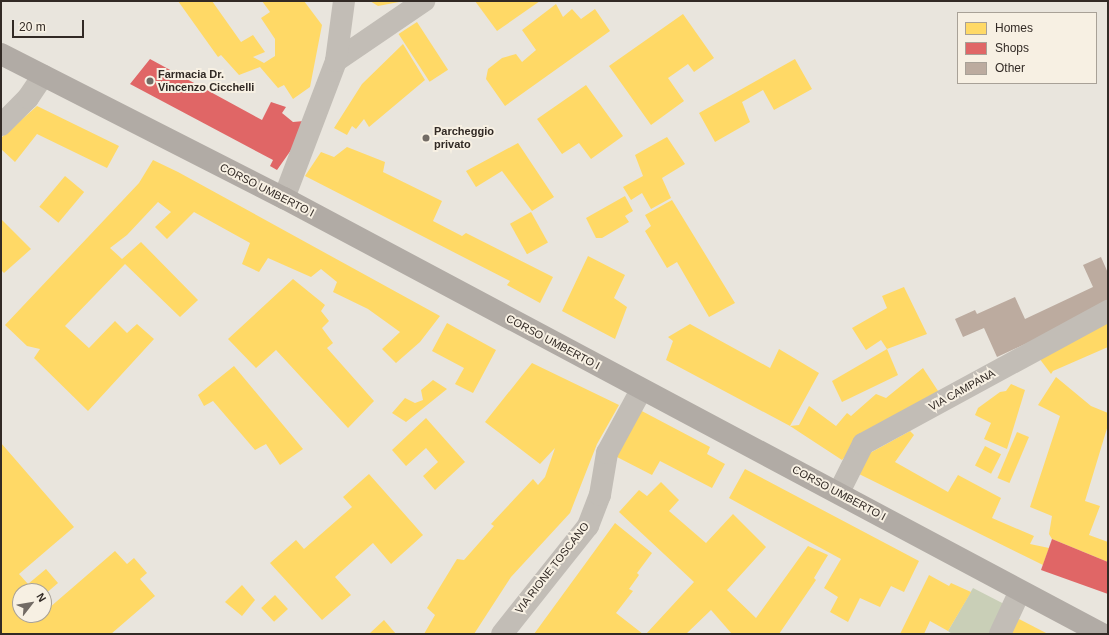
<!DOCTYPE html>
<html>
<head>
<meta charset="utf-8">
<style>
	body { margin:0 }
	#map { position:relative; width:1109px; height:635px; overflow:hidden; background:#e9e5dd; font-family:Helvetica,sans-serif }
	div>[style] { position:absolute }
	.green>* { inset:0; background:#c9cfb7 }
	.homes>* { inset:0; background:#ffd966; transform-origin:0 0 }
	.shops>* { inset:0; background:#e06666 }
	.building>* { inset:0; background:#bcab9f }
	.minor>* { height:22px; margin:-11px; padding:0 11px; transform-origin:11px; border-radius:11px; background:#c2bdb6 }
	.major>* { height:22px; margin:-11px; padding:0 11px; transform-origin:11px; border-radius:11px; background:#b1aba5 }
	.dots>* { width:11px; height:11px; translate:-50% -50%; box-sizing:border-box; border:2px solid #f7f0e3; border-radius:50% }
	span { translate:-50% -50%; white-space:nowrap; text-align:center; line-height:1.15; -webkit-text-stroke:4px #f7f0e3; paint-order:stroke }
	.poi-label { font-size:11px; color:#322a25; font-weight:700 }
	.left { translate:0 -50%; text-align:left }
	.street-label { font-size:11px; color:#322a25 }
	.frame { position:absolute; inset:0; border:2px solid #322a25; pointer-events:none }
	.legend { position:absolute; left:957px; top:12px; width:140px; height:72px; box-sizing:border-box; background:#f7f0e3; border:1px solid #a8a197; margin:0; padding:5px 7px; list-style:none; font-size:12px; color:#322a25 }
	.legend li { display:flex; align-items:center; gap:8px; height:20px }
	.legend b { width:20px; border:1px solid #a8a197 }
	.north { position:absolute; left:12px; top:583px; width:40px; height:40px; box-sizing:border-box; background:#f7f0e3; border:1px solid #a8a197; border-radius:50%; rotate:59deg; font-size:11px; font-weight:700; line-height:16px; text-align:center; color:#322a25 }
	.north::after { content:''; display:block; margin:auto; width:14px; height:18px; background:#726b65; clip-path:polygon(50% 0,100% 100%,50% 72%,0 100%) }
	.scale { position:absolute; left:12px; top:20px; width:72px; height:18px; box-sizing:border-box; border:2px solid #322a25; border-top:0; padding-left:5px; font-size:12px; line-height:14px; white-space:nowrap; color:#322a25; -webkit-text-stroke:3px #f7f0e3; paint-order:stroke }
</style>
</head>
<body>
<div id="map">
	<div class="green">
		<i style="clip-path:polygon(973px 588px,1008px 606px,994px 634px,952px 634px,948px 631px)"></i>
	</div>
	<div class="homes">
		<i style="clip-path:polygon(178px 1px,212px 1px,241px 42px,253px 35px,265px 52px,253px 57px,264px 63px,275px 56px,275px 39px,261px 18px,270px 12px,262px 1px,304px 1px,322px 25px,310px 87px,293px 99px,284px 85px,278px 88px,260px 67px,239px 75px,221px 55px,218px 57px)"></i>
		<i style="clip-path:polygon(370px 1px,399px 1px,399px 2px,378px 6px)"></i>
		<i style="clip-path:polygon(475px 1px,540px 1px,497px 31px)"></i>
		<i style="clip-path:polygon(556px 4px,563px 17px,572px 9px,581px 19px,595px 9px,610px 31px,505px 106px,486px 79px,488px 69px,502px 58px,516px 54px,522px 62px,536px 50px,522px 30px)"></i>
		<i style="clip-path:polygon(683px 14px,714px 58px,694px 72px,688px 64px,668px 78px,684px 101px,651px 125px,609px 66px)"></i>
		<i style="left:417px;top:22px;width:57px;height:22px;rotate:57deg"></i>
		<i style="clip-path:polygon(403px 44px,425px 80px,369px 127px,364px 119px,356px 129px,352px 126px,347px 135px,334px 128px,362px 84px)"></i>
		<i style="clip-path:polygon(795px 59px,812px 89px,774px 110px,763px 90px,742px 102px,750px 122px,715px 142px,699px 113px)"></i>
		<i style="clip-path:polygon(586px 85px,623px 136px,591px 159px,579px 143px,562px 154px,537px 119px)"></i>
		<i style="clip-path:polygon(37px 106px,119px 146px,107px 168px,37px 134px,15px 162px,1px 149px,1px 138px)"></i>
		<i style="clip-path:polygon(667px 137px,685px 164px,662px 178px,671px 198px,651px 209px,642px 193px,631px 200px,623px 187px,643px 176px,635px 155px)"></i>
		<i style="clip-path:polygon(518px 143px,554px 197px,532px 211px,502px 171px,476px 187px,466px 171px)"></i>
		<i style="clip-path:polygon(347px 147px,385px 162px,383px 172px,442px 201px,433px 221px,462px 236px,466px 233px,553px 277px,540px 303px,507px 285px,510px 281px,305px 176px,321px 152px,334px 157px)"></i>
		<i style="clip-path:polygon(153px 160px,178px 172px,440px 316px,420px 342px,396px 363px,382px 349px,400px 332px,368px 309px,333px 292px,337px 282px,321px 269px,311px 277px,268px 258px,259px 272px,242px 264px,250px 243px,194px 212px,167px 239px,155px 227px,171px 212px,158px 202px,127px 235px,110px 248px,122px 259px,141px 242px,198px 300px,180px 317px,125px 264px,65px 326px,89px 348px,115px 321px,127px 333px,137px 324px,154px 339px,88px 411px,34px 358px,40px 349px,27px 346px,5px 325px,139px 183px)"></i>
		<i style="left:65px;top:176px;width:25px;height:40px;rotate:40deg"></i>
		<i style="clip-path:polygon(625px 196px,633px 211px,625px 216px,629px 222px,602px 238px,596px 238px,586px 218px)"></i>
		<i style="clip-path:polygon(672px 200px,735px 303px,709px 317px,677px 262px,667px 268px,645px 231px,651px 226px,645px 215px)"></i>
		<i style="left:531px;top:212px;width:35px;height:24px;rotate:61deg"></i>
		<i style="clip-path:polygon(1px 219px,31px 249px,4px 273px,1px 270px)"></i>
		<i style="clip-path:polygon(588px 256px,625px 275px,614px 298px,627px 307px,615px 339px,562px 311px)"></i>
		<i style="clip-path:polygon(293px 279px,325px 305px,321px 311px,329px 321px,322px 328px,333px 343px,327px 348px,374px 401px,348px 428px,276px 350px,256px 368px,228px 339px)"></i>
		<i style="clip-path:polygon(904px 287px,927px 334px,887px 349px,881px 340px,866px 350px,852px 328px,887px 308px,882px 296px)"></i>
		<i style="clip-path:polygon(1108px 320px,1108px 347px,1053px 371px,1051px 374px,1036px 354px)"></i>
		<i style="clip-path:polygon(447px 323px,496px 350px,473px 393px,455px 384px,464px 368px,432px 351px)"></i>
		<i style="clip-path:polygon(690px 324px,770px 368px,779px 349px,819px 373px,790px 426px,666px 360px,673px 341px,668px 337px)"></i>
		<i style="clip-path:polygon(887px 349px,898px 375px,842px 402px,832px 381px)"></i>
		<i style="clip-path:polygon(532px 363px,619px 405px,597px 444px,570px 513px,511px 577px,474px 634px,424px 634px,435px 615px,427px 608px,457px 559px,464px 560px,494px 526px,491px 524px,533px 479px,538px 485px,545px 477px,555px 448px,540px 464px,485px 422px)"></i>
		<i style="clip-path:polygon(234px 366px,303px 449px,280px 465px,266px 444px,255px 450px,213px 401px,204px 406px,198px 395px)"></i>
		<i style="clip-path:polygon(923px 368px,940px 394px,869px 430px,842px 460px,790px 426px,799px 425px,809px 406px,836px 426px,847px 413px,851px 416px,876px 394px,886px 398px)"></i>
		<i style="clip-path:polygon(1056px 377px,1091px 406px,1108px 413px,1108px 425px,1085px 501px,1100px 506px,1089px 535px,1108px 542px,1108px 562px,1052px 539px,1049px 534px,1052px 516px,1030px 507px,1060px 416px,1038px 405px)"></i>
		<i style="clip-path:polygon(433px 380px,447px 389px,406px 422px,392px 413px,405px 398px,415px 403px,423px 400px,421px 390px)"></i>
		<i style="clip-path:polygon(1011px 384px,1025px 390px,1007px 449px,984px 439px,991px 423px,975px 415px,978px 408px,1000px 392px,1006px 391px)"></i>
		<i style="clip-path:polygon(638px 409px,710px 447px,707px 454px,725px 464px,712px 488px,660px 461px,652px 475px,615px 456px)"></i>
		<i style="clip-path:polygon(426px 418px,465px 462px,435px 490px,423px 476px,438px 462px,426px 448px,406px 466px,392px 450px)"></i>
		<i style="clip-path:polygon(910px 431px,914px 435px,895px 462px,948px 492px,958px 475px,1001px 498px,992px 518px,1034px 536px,1030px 544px,1049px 548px,1043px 565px,857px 473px,870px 453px)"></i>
		<i style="left:1017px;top:432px;width:13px;height:50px;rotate:23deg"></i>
		<i style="clip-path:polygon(1px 443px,74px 527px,19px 574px,28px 584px,46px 569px,58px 583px,44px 595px,44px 591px,20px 591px,20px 615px,44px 615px,44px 601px,49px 608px,115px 551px,127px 564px,134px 558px,147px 573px,140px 579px,155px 596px,111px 634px,1px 633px)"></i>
		<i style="left:985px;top:446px;width:18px;height:22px;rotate:27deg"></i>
		<i style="clip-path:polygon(745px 469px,919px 561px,904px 592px,891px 586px,880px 607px,860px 598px,848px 622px,830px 612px,838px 597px,824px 588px,841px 559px,729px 498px)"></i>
		<i style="clip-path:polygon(369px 474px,423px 535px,391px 564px,373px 543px,335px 577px,351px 595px,322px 620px,270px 563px,296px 540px,304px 549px,352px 507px,343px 497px)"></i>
		<i style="clip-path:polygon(661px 482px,679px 500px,669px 511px,706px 543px,733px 514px,766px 547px,727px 590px,756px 618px,808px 546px,828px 555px,814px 578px,816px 580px,779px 634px,732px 634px,711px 610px,686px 634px,646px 634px,694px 582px,619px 512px,639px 490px,647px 496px)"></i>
		<i style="clip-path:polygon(615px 523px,652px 553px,637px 573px,639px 575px,629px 589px,633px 591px,616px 613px,643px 634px,534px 634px)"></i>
		<i style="clip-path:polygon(929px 575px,949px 586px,951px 583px,971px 592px,948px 631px,930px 621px,924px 634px,900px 634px)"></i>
		<i style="clip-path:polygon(242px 585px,255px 600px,242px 616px,225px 602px)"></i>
		<i style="left:275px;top:595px;width:19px;height:19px;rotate:47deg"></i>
		<i style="clip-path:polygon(1019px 619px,1048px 634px,1010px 634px)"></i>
		<i style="clip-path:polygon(384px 620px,396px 634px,369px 634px)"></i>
	</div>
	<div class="shops">
		<i style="clip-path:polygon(150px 59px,262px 120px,271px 102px,286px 107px,282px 113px,293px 122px,304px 121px,296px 143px,277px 170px,270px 166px,273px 160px,130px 84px)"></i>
		<i style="clip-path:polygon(1052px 539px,1108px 562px,1108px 594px,1041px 570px)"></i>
	</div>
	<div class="building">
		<i style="clip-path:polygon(1101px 257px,1108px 273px,1108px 306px,997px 357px,984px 328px,963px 337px,955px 319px,975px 310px,977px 314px,1015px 297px,1025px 319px,1093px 287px,1083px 265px)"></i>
	</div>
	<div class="minor">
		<i style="left:336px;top:61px;width:107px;rotate:-34.3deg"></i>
		<i style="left:1px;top:125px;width:38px;rotate:-45deg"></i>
		<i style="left:28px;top:98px;width:27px;rotate:-56deg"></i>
		<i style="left:284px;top:198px;width:147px;rotate:-69.2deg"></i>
		<i style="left:336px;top:61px;width:61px;rotate:-82.4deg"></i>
		<i style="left:839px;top:492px;width:54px;rotate:-63.4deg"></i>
		<i style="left:863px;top:444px;width:279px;rotate:-28.5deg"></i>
		<i style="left:502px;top:634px;width:138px;rotate:-51.5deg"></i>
		<i style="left:588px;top:526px;width:33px;rotate:-69deg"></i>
		<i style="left:600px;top:495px;width:43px;rotate:-80.5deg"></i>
		<i style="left:607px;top:453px;width:72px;rotate:-61.6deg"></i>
		<i style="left:1000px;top:634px;width:47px;rotate:-65.1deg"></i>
	</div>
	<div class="major">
		<i style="left:1px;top:54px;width:318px;rotate:27deg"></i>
		<i style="left:284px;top:198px;width:927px;rotate:28.06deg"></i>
	</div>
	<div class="dots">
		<i style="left:150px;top:81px;background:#726b65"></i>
		<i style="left:426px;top:138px;background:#726b65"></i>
	</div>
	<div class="poi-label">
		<span class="left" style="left:158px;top:81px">Farmacia Dr.<br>Vincenzo Cicchelli</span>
		<span class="left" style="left:434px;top:138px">Parcheggio<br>privato</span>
	</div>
	<div class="street-label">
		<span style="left:267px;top:190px;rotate:27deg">CORSO UMBERTO I</span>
		<span style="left:553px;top:342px;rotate:28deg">CORSO UMBERTO I</span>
		<span style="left:962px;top:390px;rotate:-29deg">VIA CAMPANA</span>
		<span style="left:839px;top:493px;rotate:28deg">CORSO UMBERTO I</span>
		<span style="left:552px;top:568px;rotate:-52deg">VIA RIONE TOSCANO</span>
	</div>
	<div class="frame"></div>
	<ul class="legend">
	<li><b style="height:11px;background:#ffd966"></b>Homes</li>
	<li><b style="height:11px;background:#e06666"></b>Shops</li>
	<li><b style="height:11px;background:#bcab9f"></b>Other</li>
	</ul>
	<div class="north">N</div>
	<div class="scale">20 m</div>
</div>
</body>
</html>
